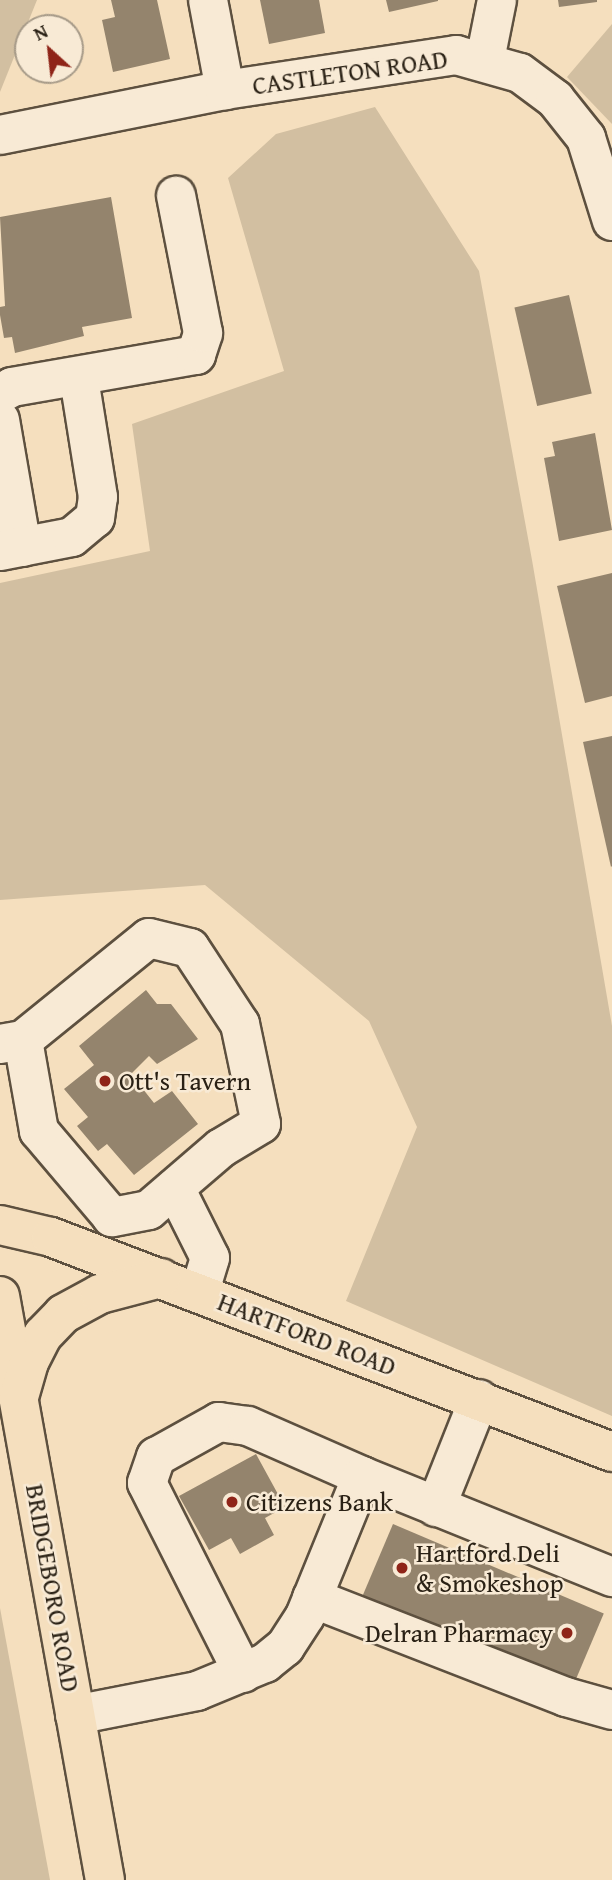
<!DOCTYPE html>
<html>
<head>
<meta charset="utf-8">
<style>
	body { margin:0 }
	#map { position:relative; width:612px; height:1880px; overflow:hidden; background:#f5dfbe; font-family:"Gentium Book Plus",serif }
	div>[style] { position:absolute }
	.green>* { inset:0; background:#d2bfa1 }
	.building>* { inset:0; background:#94846d; transform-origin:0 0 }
	.roads { filter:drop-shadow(2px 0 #5d503f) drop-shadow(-2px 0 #5d503f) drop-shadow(0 2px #5d503f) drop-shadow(0 -2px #5d503f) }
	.minor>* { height:38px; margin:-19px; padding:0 19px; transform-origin:19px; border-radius:19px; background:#f8ead5 }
	.major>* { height:38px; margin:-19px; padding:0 19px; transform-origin:19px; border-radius:19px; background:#f5dfbe }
	.dots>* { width:19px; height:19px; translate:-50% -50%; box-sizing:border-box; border:4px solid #f8ead5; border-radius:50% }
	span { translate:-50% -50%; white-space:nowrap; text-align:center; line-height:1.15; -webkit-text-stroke:5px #f8ead5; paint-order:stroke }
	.street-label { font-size:26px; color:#2a2115 }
	.poi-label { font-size:26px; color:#2a2115 }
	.left { translate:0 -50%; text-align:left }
	.right { translate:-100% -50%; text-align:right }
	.north { position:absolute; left:14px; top:14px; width:70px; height:70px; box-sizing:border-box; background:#f8ead5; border:2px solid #a69a88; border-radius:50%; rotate:333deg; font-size:19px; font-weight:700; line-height:28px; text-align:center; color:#2a2115 }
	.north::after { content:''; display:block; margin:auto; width:24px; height:32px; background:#8f2418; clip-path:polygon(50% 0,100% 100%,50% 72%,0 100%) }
</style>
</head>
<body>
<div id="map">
	<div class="green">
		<i style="clip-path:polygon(0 0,37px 0,0 92px)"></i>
		<i style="clip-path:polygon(612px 24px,612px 124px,567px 77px)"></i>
		<i style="clip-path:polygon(375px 107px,479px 271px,532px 560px,612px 1026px,612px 1416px,346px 1301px,417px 1127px,369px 1021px,205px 885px,0 900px,0 583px,150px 551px,132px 424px,284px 371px,228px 178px,276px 134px)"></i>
		<i style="clip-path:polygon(0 1608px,50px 1880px,0 1880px)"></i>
	</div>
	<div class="building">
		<i style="clip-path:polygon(111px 0,157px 0,170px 59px,113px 72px,102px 20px,115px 17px)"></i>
		<i style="clip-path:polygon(260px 0,319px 0,325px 33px,269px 44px)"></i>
		<i style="clip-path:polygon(386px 0,438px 0,438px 1px,389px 12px)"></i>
		<i style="clip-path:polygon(558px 0,597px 0,597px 2px,559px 7px)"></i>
		<i style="clip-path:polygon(111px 197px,132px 318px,82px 327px,84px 336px,15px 353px,12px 337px,4px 338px,0 315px,0 307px,5px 306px,0 217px)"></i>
		<i style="left:569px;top:295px;width:101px;height:56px;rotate:77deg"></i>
		<i style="clip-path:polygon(595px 433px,612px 530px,559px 541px,544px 458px,555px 456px,552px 442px)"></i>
		<i style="clip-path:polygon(612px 573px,612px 696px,585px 703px,557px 586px)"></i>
		<i style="clip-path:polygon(612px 736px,612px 866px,611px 867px,583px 742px)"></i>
		<i style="clip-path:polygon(146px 990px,157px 1004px,171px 1004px,198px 1039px,157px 1064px,149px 1056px,131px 1074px,154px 1103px,172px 1091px,198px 1124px,134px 1175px,107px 1144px,98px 1151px,77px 1126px,88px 1117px,64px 1089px,94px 1065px,79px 1046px)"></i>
		<i style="clip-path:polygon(256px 1454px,285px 1507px,265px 1518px,274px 1535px,240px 1554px,231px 1538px,209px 1550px,179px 1496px)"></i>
		<i style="left:393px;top:1524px;width:229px;height:83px;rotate:23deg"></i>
	</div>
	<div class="roads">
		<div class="minor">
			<i style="left:208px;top:0;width:92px;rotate:79.3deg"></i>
			<i style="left:485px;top:60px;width:61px;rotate:-78.7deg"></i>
			<i style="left:0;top:135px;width:229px;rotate:-11.3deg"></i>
			<i style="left:225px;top:90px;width:234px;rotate:-8.6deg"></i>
			<i style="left:456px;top:55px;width:66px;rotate:15.7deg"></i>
			<i style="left:520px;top:73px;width:44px;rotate:36.6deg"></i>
			<i style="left:555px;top:99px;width:50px;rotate:51.5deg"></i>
			<i style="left:586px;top:138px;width:87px;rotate:72.6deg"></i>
			<i style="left:0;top:394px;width:14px;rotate:-30deg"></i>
			<i style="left:12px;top:387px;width:187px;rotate:-9.9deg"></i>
			<i style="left:196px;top:355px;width:23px;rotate:-72deg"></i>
			<i style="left:203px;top:333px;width:140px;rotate:-101.1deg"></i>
			<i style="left:0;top:420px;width:129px;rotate:80.2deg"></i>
			<i style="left:0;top:551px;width:73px;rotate:-11deg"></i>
			<i style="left:72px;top:537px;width:30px;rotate:-40deg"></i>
			<i style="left:95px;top:518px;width:21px;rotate:-82deg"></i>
			<i style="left:98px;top:497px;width:121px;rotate:-99.1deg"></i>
			<i style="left:0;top:1044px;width:23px;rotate:-10deg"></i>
			<i style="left:23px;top:1040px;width:162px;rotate:-39deg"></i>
			<i style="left:149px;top:938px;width:42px;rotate:13.7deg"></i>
			<i style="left:190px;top:948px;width:91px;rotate:56.7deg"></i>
			<i style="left:240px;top:1024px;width:102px;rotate:78.1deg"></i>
			<i style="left:261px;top:1124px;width:47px;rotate:149deg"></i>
			<i style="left:221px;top:1148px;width:95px;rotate:139.3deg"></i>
			<i style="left:149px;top:1210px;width:38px;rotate:169deg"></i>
			<i style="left:112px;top:1217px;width:113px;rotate:-130.3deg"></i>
			<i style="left:39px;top:1131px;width:92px;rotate:-100deg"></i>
			<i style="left:175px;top:1188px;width:78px;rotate:63.4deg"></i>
			<i style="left:210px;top:1258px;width:37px;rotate:107deg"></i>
			<i style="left:436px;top:1507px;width:116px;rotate:-68.3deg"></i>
			<i style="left:312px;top:1598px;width:273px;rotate:21.3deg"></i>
			<i style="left:566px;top:1697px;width:48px;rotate:15.8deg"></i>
			<i style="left:243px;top:1673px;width:213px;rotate:-116.8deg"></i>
			<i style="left:147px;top:1483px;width:28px;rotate:-71deg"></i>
			<i style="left:156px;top:1457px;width:72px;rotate:-29.1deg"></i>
			<i style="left:219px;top:1422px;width:29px;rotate:8deg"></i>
			<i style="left:248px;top:1426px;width:124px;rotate:23.7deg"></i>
			<i style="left:75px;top:1715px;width:124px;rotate:-11.1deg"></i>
			<i style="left:197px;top:1691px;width:74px;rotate:-22.4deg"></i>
			<i style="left:265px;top:1663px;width:26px;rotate:-39deg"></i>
			<i style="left:285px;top:1647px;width:37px;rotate:-57deg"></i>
			<i style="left:305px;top:1616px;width:151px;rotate:-67.8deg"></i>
			<i style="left:362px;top:1476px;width:270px;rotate:22deg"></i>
		</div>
		<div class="major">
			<i style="left:0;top:1225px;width:52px;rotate:13.2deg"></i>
			<i style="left:51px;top:1237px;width:601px;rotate:20.97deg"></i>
			<i style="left:0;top:1296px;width:593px;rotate:79.81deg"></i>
			<i style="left:19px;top:1397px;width:36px;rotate:-74deg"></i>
			<i style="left:29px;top:1362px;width:30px;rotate:-63deg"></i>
			<i style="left:43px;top:1335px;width:29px;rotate:-46deg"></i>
			<i style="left:63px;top:1314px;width:42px;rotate:-28.4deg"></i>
			<i style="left:100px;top:1294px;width:63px;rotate:-14.7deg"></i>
		</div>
	</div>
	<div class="dots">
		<i style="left:105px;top:1081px;background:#8f2418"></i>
		<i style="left:232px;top:1502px;background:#8f2418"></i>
		<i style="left:402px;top:1568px;background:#8f2418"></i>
		<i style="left:567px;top:1633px;background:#8f2418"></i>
	</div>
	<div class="street-label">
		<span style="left:350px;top:72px;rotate:-8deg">CASTLETON ROAD</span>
		<span style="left:307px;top:1334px;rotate:21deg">HARTFORD ROAD</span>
		<span style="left:53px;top:1588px;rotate:80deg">BRIDGEBORO ROAD</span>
	</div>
	<div class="poi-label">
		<span class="left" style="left:119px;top:1081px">Ott's Tavern</span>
		<span class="left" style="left:246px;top:1502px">Citizens Bank</span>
		<span class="left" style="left:416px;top:1568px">Hartford Deli<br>&amp; Smokeshop</span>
		<span class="right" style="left:553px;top:1633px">Delran Pharmacy</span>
	</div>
	<div class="north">N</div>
</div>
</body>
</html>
